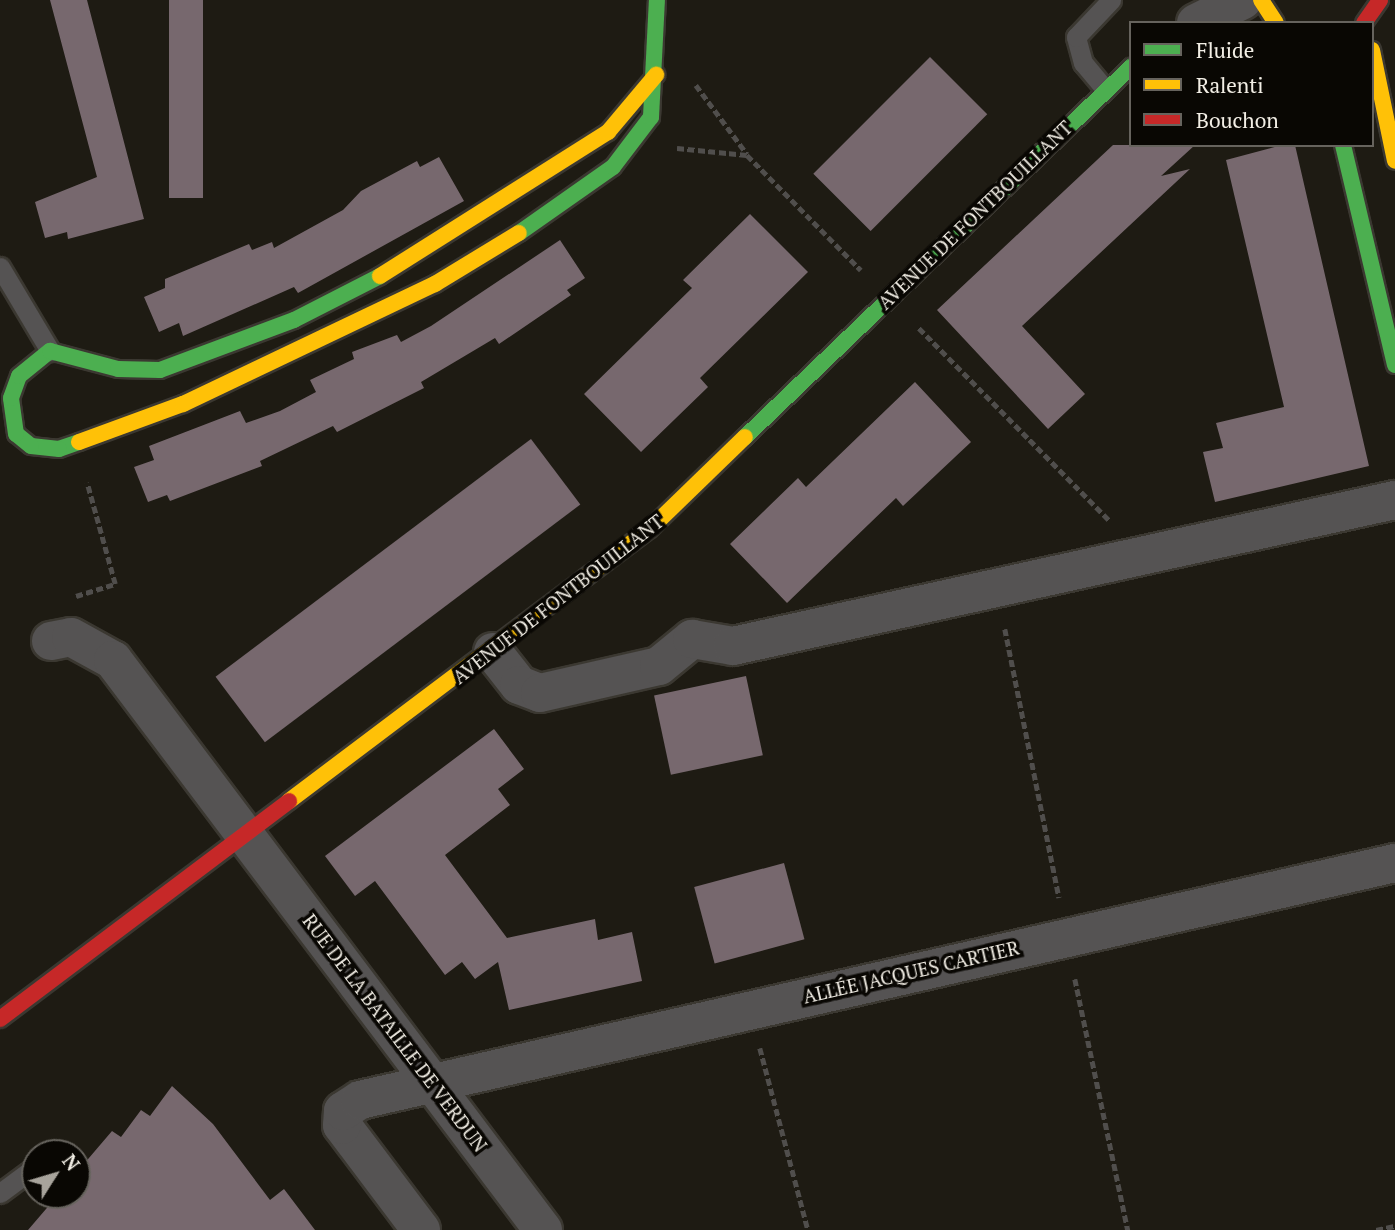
<!DOCTYPE html>
<html>
<head>
<meta charset="utf-8">
<style>
	body { margin:0 }
	#map { position:relative; width:1395px; height:1230px; overflow:hidden; background:#1e1b13; font-family:"PT Serif",serif }
	div>[style] { position:absolute }
	.building>* { inset:0; background:#77686e; transform-origin:0 0 }
	.path>* { height:4.5px; margin-top:-2.25px; transform-origin:0; background:repeating-linear-gradient(90deg,#504e4c 0 7px,transparent 0 10.5px) }
	.roads { filter:drop-shadow(2px 0 #3b3831) drop-shadow(-2px 0 #3b3831) drop-shadow(0 2px #3b3831) drop-shadow(0 -2px #3b3831) }
	.lane>* { height:19px; margin:-9.5px; padding:0 9.5px; transform-origin:9.5px; border-radius:9.5px; background:#555353 }
	.street>* { height:38px; margin:-19px; padding:0 19px; transform-origin:19px; border-radius:19px; background:#555353 }
	.fast>* { height:16px; margin:-8px; padding:0 8px; transform-origin:8px; border-radius:8px; background:#4caf50 }
	.slow>* { height:16px; margin:-8px; padding:0 8px; transform-origin:8px; border-radius:8px; background:#ffc107 }
	.jam>* { height:16px; margin:-8px; padding:0 8px; transform-origin:8px; border-radius:8px; background:#c62828 }
	span { translate:-50% -50%; white-space:nowrap; text-align:center; line-height:1.15; -webkit-text-stroke:7px #090703; paint-order:stroke }
	.street-label { font-size:19px; color:#f2eee5 }
	.legend { position:absolute; left:1129px; top:21px; width:245px; height:126px; box-sizing:border-box; background:#090703; border:2px solid #66635d; margin:0; padding:9px 12px; list-style:none; font-size:21px; color:#f2eee5 }
	.legend li { display:flex; align-items:center; gap:14px; height:35px }
	.legend b { width:35px; border:2px solid #66635d }
	.north { position:absolute; left:21px; top:1139px; width:70px; height:70px; box-sizing:border-box; background:#090703; border:2px solid #66635d; border-radius:50%; rotate:53deg; font-size:19px; font-weight:700; line-height:28px; text-align:center; color:#f2eee5 }
	.north::after { content:''; display:block; margin:auto; width:24px; height:32px; background:#a8a49c; clip-path:polygon(50% 0,100% 100%,50% 72%,0 100%) }
</style>
</head>
<body>
<div id="map">
	<div class="building">
		<i style="clip-path:polygon(50px 0,87px 0,144px 219px,68px 239px,67px 232px,45px 238px,35px 202px,97px 177px)"></i>
		<i style="left:169px;top:0;width:34px;height:198px"></i>
		<i style="left:930px;top:57px;width:81px;height:165px;rotate:45deg"></i>
		<i style="clip-path:polygon(1113px 145px,1195px 145px,1161px 176px,1190px 169px,1022px 326px,1085px 394px,1048px 429px,937px 310px)"></i>
		<i style="clip-path:polygon(1282px 145px,1295px 145px,1369px 466px,1215px 502px,1203px 452px,1223px 448px,1216px 423px,1284px 407px,1226px 160px)"></i>
		<i style="clip-path:polygon(439px 157px,464px 201px,298px 293px,294px 287px,183px 336px,179px 323px,159px 332px,144px 297px,165px 288px,165px 279px,249px 244px,252px 250px,272px 242px,274px 248px,343px 210px,361px 191px,417px 161px,420px 167px)"></i>
		<i style="clip-path:polygon(750px 214px,808px 272px,700px 378px,708px 387px,641px 452px,584px 394px,692px 288px,683px 280px)"></i>
		<i style="clip-path:polygon(560px 240px,585px 278px,567px 290px,571px 295px,499px 344px,495px 338px,421px 382px,424px 388px,337px 432px,333px 426px,260px 461px,262px 466px,170px 501px,167px 495px,148px 502px,134px 467px,154px 460px,149px 446px,240px 411px,246px 423px,280px 411px,316px 392px,310px 380px,354px 359px,352px 352px,397px 335px,401px 342px,431px 326px)"></i>
		<i style="clip-path:polygon(915px 382px,971px 442px,903px 506px,896px 498px,787px 603px,730px 544px,798px 478px,806px 487px)"></i>
		<i style="left:531px;top:439px;width:82px;height:395px;rotate:53deg"></i>
		<i style="left:746px;top:676px;width:81px;height:94px;rotate:78deg"></i>
		<i style="clip-path:polygon(494px 729px,524px 769px,498px 789px,510px 805px,445px 855px,507px 938px,595px 919px,598px 940px,632px 932px,642px 981px,509px 1010px,498px 962px,475px 979px,462px 962px,445px 975px,375px 881px,355px 896px,325px 856px)"></i>
		<i style="left:784px;top:863px;width:79px;height:93px;rotate:75deg"></i>
		<i style="clip-path:polygon(172px 1086px,213px 1124px,270px 1200px,284px 1189px,315px 1230px,28px 1230px,58px 1195px,77px 1195px,77px 1172px,112px 1131px,121px 1137px,141px 1110px,150px 1116px)"></i>
	</div>
	<div class="path">
		<i style="left:696px;top:85px;width:86px;rotate:53.5deg"></i>
		<i style="left:677px;top:148px;width:70px;rotate:5.7deg"></i>
		<i style="left:747px;top:155px;width:162px;rotate:45.3deg"></i>
		<i style="left:919px;top:328px;width:272px;rotate:45.3deg"></i>
		<i style="left:76px;top:596px;width:41px;rotate:-17.1deg"></i>
		<i style="left:115px;top:584px;width:105px;rotate:-105.5deg"></i>
		<i style="left:1005px;top:629px;width:274px;rotate:78.6deg"></i>
		<i style="left:1075px;top:979px;width:257px;rotate:78.1deg"></i>
		<i style="left:760px;top:1048px;width:188px;rotate:75.2deg"></i>
		<i style="left:1376px;top:1230px;width:19px;rotate:-12deg"></i>
	</div>
	<div class="roads">
		<div class="lane">
			<i style="left:1105px;top:89px;width:34px;rotate:-130deg"></i>
			<i style="left:1083px;top:63px;width:27px;rotate:-105deg"></i>
			<i style="left:1076px;top:37px;width:51px;rotate:-46.6deg"></i>
			<i style="left:0;top:267px;width:98px;rotate:59.2deg"></i>
			<i style="left:0;top:1193px;width:44px;rotate:-36.6deg"></i>
		</div>
		<div class="street">
			<i style="left:1196px;top:23px;width:52px;rotate:-26.1deg"></i>
			<i style="left:51px;top:641px;width:20px;rotate:-11deg"></i>
			<i style="left:71px;top:637px;width:48px;rotate:28.7deg"></i>
			<i style="left:113px;top:660px;width:714px;rotate:52.97deg"></i>
			<i style="left:493px;top:652px;width:42px;rotate:51.8deg"></i>
			<i style="left:519px;top:685px;width:22px;rotate:21deg"></i>
			<i style="left:540px;top:693px;width:122px;rotate:-12.8deg"></i>
			<i style="left:659px;top:666px;width:43px;rotate:-39.3deg"></i>
			<i style="left:692px;top:639px;width:42px;rotate:9.7deg"></i>
			<i style="left:733px;top:646px;width:678px;rotate:-12.44deg"></i>
			<i style="left:421px;top:1230px;width:131px;rotate:-127deg"></i>
			<i style="left:342px;top:1125px;width:14px;rotate:-86deg"></i>
			<i style="left:343px;top:1111px;width:20px;rotate:-33deg"></i>
			<i style="left:360px;top:1100px;width:1062px;rotate:-12.9deg"></i>
		</div>
		<div class="fast">
			<i style="left:1343px;top:145px;width:226px;rotate:76.7deg"></i>
			<i style="left:519px;top:233px;width:115px;rotate:-35.1deg"></i>
			<i style="left:613px;top:167px;width:63px;rotate:-52.8deg"></i>
			<i style="left:651px;top:117px;width:117px;rotate:-87.1deg"></i>
			<i style="left:745px;top:437px;width:535px;rotate:-43.79deg"></i>
			<i style="left:79px;top:442px;width:21px;rotate:161deg"></i>
			<i style="left:59px;top:449px;width:28px;rotate:-174deg"></i>
			<i style="left:31px;top:446px;width:19px;rotate:-141deg"></i>
			<i style="left:16px;top:434px;width:36px;rotate:-98deg"></i>
			<i style="left:11px;top:398px;width:23px;rotate:-70deg"></i>
			<i style="left:19px;top:376px;width:40px;rotate:-39deg"></i>
			<i style="left:50px;top:351px;width:70px;rotate:14.8deg"></i>
			<i style="left:118px;top:369px;width:42px;rotate:1.4deg"></i>
			<i style="left:160px;top:370px;width:143px;rotate:-20.5deg"></i>
			<i style="left:294px;top:320px;width:97px;rotate:-27.1deg"></i>
		</div>
		<div class="slow">
			<i style="left:1261px;top:0;width:27px;rotate:57deg"></i>
			<i style="left:1372px;top:50px;width:113px;rotate:78.3deg"></i>
			<i style="left:380px;top:276px;width:270px;rotate:-32.3deg"></i>
			<i style="left:608px;top:132px;width:75px;rotate:-49.9deg"></i>
			<i style="left:79px;top:442px;width:111px;rotate:-20.1deg"></i>
			<i style="left:183px;top:404px;width:279px;rotate:-25.5deg"></i>
			<i style="left:435px;top:284px;width:98px;rotate:-31.3deg"></i>
			<i style="left:289px;top:801px;width:452px;rotate:-37deg"></i>
			<i style="left:650px;top:529px;width:132px;rotate:-44.1deg"></i>
		</div>
		<div class="jam">
			<i style="left:1364px;top:23px;width:28px;rotate:-55deg"></i>
			<i style="left:0;top:1019px;width:362px;rotate:-37deg"></i>
		</div>
	</div>
	<div class="street-label">
		<span style="left:975px;top:215px;rotate:-44deg">AVENUE DE FONTBOUILLANT</span>
		<span style="left:558px;top:599px;rotate:-38deg">AVENUE DE FONTBOUILLANT</span>
		<span style="left:911px;top:972px;rotate:-13deg">ALLÉE JACQUES CARTIER</span>
		<span style="left:395px;top:1033px;rotate:53deg">RUE DE LA BATAILLE DE VERDUN</span>
	</div>
	<ul class="legend">
	<li><b style="height:9px;background:#4caf50"></b>Fluide</li>
	<li><b style="height:9px;background:#ffc107"></b>Ralenti</li>
	<li><b style="height:9px;background:#c62828"></b>Bouchon</li>
	</ul>
	<div class="north">N</div>
</div>
</body>
</html>
